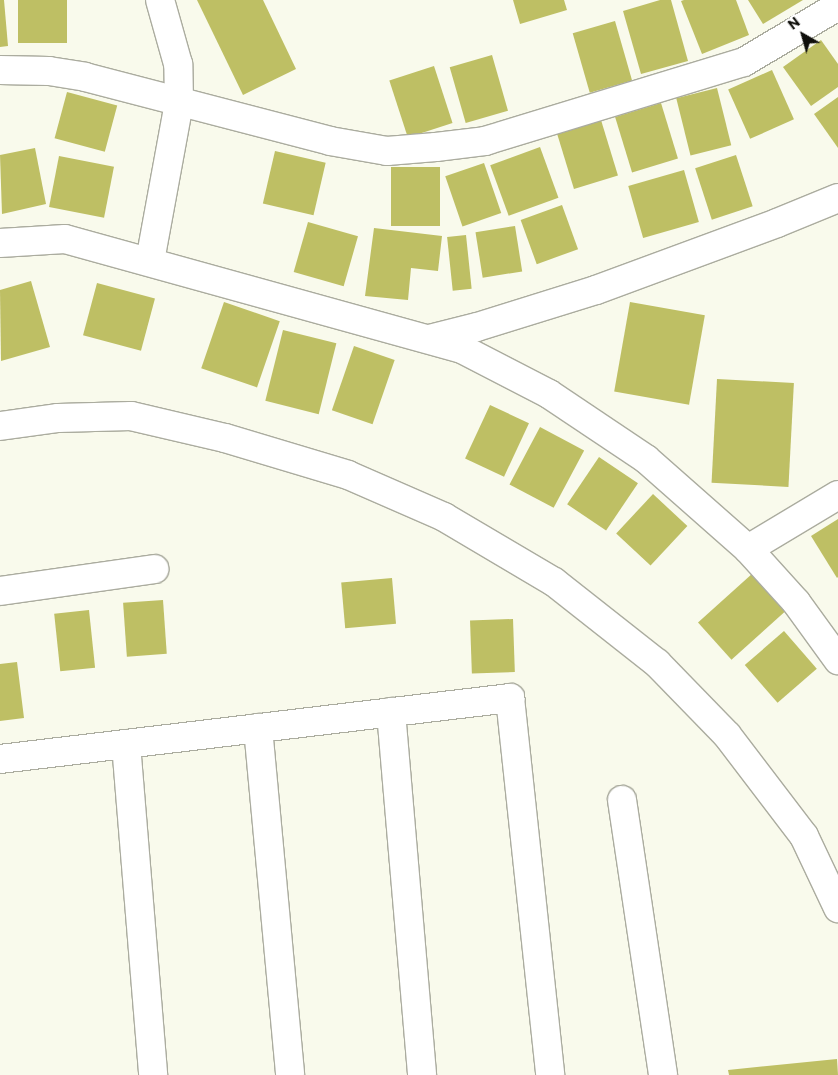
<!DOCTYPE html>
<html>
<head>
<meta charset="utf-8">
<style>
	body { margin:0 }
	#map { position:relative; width:838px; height:1075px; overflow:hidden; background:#f9faec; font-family:Commissioner,sans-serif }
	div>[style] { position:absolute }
	.building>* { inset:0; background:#bebf64; transform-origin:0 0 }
	.roads { filter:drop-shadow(1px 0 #abac9f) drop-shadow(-1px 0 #abac9f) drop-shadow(0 1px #abac9f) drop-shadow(0 -1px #abac9f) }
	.minor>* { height:28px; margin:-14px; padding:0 14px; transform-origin:14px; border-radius:14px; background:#fff }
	span { translate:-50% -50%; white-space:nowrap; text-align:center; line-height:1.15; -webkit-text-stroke:5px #fff; paint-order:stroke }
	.north { position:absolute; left:778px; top:10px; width:50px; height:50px; -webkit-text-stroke:4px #fff; paint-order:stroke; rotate:322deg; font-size:14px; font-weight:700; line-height:20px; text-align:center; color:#0f0f0b }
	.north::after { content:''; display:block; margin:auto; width:18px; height:22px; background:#0f0f0b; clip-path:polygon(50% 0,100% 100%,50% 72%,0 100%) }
</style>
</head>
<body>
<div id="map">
	<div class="building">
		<i style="clip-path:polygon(0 0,4px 0,8px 46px,0 47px)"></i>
		<i style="left:18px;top:0;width:49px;height:43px"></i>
		<i style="clip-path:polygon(197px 0,263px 0,296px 69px,243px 95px)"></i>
		<i style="clip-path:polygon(513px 0,564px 0,567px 10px,520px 24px)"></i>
		<i style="clip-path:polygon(660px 0,671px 0,688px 61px,641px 74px,623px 11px)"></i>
		<i style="clip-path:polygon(684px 0,736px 0,749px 35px,702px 54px,681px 1px)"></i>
		<i style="clip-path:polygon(748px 0,803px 0,763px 24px)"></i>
		<i style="left:615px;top:21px;width:62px;height:44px;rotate:74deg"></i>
		<i style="clip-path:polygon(821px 40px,838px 64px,838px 87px,811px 106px,783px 67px)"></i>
		<i style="left:492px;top:55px;width:58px;height:44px;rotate:74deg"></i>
		<i style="left:434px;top:66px;width:60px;height:47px;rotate:72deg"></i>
		<i style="left:772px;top:70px;width:54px;height:48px;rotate:66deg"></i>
		<i style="left:717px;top:88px;width:59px;height:42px;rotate:76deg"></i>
		<i style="left:67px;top:92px;width:52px;height:48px;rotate:15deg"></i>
		<i style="clip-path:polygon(838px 97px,838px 148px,814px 114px)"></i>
		<i style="left:661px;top:103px;width:58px;height:48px;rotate:73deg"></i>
		<i style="left:601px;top:120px;width:58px;height:46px;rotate:73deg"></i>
		<i style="left:540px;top:147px;width:54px;height:53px;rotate:70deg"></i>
		<i style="clip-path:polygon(35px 148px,46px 204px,2px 214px,0 155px)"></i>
		<i style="left:275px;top:151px;width:52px;height:54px;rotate:13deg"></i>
		<i style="left:736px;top:155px;width:54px;height:43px;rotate:72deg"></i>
		<i style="left:59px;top:156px;width:56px;height:52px;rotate:11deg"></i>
		<i style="left:484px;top:163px;width:53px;height:41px;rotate:71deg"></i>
		<i style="left:391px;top:167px;width:49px;height:59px"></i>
		<i style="left:684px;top:170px;width:54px;height:58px;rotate:74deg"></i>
		<i style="left:562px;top:205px;width:47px;height:44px;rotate:70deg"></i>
		<i style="left:308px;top:222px;width:52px;height:52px;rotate:16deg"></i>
		<i style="left:515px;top:226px;width:46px;height:40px;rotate:81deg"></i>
		<i style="clip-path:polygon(374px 228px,442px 236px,438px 271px,411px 268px,408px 300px,365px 296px)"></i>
		<i style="left:466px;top:235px;width:54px;height:19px;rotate:84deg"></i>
		<i style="clip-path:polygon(31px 281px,50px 347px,1px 361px,0 290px)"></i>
		<i style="left:97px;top:283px;width:60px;height:54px;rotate:15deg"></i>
		<i style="left:224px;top:302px;width:59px;height:70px;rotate:19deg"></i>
		<i style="left:630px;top:302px;width:76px;height:91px;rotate:10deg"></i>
		<i style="left:283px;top:330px;width:55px;height:73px;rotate:14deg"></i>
		<i style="left:354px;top:346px;width:43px;height:68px;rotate:19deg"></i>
		<i style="left:717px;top:379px;width:77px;height:104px;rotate:3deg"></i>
		<i style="left:490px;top:405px;width:43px;height:59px;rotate:25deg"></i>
		<i style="left:540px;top:427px;width:50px;height:65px;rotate:28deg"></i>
		<i style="left:599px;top:457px;width:47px;height:57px;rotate:34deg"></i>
		<i style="left:653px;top:494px;width:47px;height:54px;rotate:43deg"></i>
		<i style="clip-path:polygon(838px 519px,838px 577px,837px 578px,811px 536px)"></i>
		<i style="left:753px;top:573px;width:50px;height:74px;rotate:48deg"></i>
		<i style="left:392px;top:578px;width:46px;height:51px;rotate:85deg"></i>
		<i style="left:163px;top:600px;width:54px;height:40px;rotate:86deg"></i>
		<i style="left:89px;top:610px;width:58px;height:35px;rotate:84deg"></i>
		<i style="left:513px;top:619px;width:53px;height:43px;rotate:88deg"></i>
		<i style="left:784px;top:631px;width:50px;height:52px;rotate:49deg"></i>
		<i style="clip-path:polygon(17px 662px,24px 718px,0 721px,0 664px)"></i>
		<i style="clip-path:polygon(837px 1059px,838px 1075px,729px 1075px,728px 1070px)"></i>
	</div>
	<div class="roads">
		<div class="minor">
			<i style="left:0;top:70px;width:49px;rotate:1.2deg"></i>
			<i style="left:49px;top:71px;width:36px;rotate:9deg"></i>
			<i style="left:85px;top:77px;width:253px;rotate:14.6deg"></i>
			<i style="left:330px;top:141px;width:58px;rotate:10deg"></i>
			<i style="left:387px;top:151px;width:49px;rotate:-4.7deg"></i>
			<i style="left:436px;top:147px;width:49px;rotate:-7deg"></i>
			<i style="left:485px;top:141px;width:271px;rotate:-17deg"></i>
			<i style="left:744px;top:62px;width:109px;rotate:-30.8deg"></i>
			<i style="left:0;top:243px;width:65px;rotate:-3.5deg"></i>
			<i style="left:65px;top:239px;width:412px;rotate:15.5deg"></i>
			<i style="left:462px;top:349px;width:98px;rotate:27.3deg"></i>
			<i style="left:549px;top:394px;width:117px;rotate:33.8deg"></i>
			<i style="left:646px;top:459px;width:136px;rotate:41.4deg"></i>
			<i style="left:748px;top:549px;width:72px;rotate:47.8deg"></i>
			<i style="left:796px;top:602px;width:72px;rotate:54.1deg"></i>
			<i style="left:150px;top:261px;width:161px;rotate:-79.6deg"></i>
			<i style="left:179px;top:103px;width:39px;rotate:-91deg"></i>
			<i style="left:178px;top:64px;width:66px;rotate:-105.7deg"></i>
			<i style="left:429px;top:339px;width:49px;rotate:-14deg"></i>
			<i style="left:477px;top:327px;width:125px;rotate:-17.3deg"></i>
			<i style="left:596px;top:290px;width:193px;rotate:-20.3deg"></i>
			<i style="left:777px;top:223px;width:66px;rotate:-22.3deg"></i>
			<i style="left:0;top:426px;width:59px;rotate:-7.9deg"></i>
			<i style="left:58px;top:418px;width:73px;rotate:-1.6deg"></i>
			<i style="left:131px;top:416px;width:97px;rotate:13.2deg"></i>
			<i style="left:225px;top:438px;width:128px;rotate:16.7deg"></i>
			<i style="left:348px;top:475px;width:105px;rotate:23.6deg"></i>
			<i style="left:444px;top:517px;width:128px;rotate:30.6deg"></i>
			<i style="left:554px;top:582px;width:131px;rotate:38.2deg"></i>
			<i style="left:657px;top:663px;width:100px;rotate:45.8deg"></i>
			<i style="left:727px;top:735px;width:127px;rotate:52.7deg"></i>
			<i style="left:804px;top:836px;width:80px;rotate:64.7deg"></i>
			<i style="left:748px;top:549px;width:105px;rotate:-31deg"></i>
			<i style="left:0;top:591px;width:156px;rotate:-8.1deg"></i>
			<i style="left:391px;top:712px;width:364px;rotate:85.1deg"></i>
			<i style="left:258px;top:728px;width:348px;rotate:84.7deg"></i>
			<i style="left:126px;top:744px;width:332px;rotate:85.3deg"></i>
			<i style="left:0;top:759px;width:514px;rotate:-6.82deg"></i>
			<i style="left:510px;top:698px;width:379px;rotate:83.9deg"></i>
			<i style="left:622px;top:800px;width:278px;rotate:81.5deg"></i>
		</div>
	</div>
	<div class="north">N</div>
</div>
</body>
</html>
